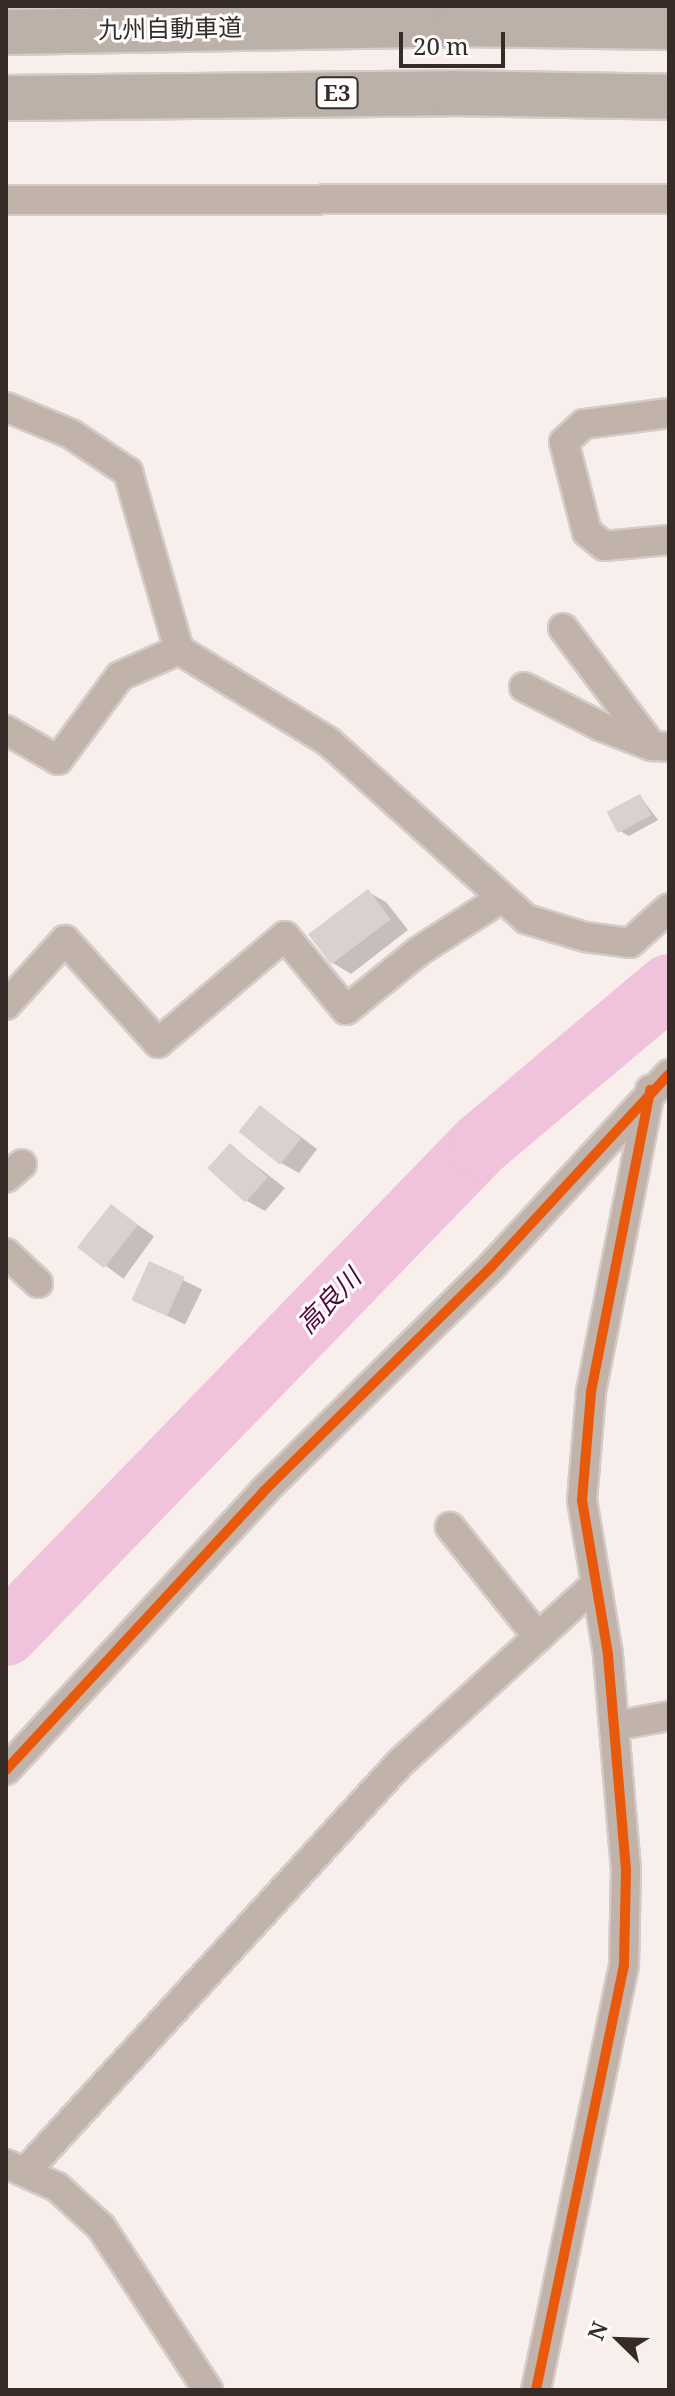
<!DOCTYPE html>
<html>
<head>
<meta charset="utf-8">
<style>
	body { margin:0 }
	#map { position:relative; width:675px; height:2396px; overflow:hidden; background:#f8eeeb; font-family:"Noto Serif","Noto Sans JP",serif }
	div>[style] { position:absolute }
	.shadow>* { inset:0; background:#0003; transform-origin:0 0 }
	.river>* { height:64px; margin:-32px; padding:0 32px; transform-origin:32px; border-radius:32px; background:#f1c2dc }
	.building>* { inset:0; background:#dbd0d0; transform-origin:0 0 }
	.roads { filter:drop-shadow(2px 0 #d4ccc9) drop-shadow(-2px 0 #d4ccc9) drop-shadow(0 2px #d4ccc9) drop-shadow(0 -2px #d4ccc9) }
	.minor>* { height:28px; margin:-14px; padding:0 14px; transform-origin:14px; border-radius:14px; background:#c1b2aa }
	.motorway>* { height:44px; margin:-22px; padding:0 22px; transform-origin:22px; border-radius:22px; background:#bcb1a8 }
	.cycleway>* { height:10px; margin:-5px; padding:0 5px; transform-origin:5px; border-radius:5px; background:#e8590c }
	span { translate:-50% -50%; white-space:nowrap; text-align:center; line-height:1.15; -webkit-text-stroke:6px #fcfcfc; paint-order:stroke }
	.shield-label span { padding:2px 6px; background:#fcfcfc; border:2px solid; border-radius:6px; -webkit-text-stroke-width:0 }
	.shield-label { font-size:22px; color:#372b28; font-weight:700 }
	.street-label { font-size:24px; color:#372b28 }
	.water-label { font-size:26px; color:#52083f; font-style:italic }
	.frame { position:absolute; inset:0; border:8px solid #372b28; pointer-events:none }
	.north { position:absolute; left:579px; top:2300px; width:80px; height:80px; -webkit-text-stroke:6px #fcfcfc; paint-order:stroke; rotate:293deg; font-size:22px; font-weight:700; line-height:32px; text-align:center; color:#372b28 }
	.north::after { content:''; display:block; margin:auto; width:28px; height:36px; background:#372b28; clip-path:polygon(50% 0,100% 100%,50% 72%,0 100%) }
	.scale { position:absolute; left:399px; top:32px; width:106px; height:36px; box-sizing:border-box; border:4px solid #372b28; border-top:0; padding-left:10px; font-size:24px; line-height:28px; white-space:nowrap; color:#372b28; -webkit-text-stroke:6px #fcfcfc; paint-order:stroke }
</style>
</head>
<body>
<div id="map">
	<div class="shadow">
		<i style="clip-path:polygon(640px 796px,658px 820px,629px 836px,620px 831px)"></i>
		<i style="clip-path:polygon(368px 892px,386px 902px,408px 930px,351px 974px,333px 963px)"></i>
		<i style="clip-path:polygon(261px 1107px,317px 1149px,299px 1173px,281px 1163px)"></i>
		<i style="clip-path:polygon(231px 1146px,285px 1188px,265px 1211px,247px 1201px)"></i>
		<i style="left:112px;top:1206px;width:52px;height:52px;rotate:36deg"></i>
		<i style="left:150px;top:1264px;width:58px;height:39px;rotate:26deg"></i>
	</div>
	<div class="river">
		<i style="left:6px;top:1634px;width:681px;rotate:-45.89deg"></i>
		<i style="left:480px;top:1145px;width:247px;rotate:-40.1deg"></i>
	</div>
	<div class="building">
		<i style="left:640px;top:794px;width:24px;height:38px;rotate:62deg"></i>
		<i style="left:368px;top:889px;width:38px;height:75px;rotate:53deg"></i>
		<i style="left:260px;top:1105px;width:53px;height:34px;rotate:39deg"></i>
		<i style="left:230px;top:1143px;width:51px;height:34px;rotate:42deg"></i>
		<i style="left:111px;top:1204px;width:34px;height:55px;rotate:38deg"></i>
		<i style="left:149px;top:1261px;width:39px;height:43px;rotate:24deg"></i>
	</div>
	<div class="roads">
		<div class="minor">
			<i style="left:6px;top:200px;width:663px;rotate:-0.09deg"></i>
			<i style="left:6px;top:407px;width:70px;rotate:22.6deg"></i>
			<i style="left:71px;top:434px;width:69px;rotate:33.7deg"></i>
			<i style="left:128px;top:472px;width:185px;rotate:74deg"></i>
			<i style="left:179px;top:650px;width:176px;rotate:31.5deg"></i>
			<i style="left:329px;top:742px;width:265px;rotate:41.9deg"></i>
			<i style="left:526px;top:919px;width:62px;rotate:17deg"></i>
			<i style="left:585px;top:937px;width:45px;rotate:7.6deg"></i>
			<i style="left:630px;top:943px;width:52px;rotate:-41.9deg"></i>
			<i style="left:669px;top:413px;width:86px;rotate:172.6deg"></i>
			<i style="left:584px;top:424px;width:27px;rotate:138deg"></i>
			<i style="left:564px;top:442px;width:93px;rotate:75.7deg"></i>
			<i style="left:587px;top:532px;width:22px;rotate:39deg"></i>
			<i style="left:604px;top:546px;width:65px;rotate:-5.3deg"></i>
			<i style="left:563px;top:628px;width:148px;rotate:53deg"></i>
			<i style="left:652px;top:746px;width:17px;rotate:3deg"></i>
			<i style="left:524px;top:687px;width:85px;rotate:27.2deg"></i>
			<i style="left:600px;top:726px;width:55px;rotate:21.4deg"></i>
			<i style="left:6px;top:730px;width:60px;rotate:30deg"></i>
			<i style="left:58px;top:760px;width:104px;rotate:-53.6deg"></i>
			<i style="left:120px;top:676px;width:64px;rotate:-23.8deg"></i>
			<i style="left:6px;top:1005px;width:88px;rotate:-47.8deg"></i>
			<i style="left:65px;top:940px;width:139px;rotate:47.9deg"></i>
			<i style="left:158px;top:1043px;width:166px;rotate:-40.1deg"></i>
			<i style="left:285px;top:936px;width:96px;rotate:50.5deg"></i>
			<i style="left:346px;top:1010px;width:94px;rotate:-38.9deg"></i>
			<i style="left:419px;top:951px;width:98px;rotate:-32.6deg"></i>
			<i style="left:6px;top:1178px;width:21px;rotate:-41deg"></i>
			<i style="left:6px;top:1253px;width:44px;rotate:43.2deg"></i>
			<i style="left:450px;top:1527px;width:141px;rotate:51.3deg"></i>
			<i style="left:614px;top:1726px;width:56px;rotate:-10.3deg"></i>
			<i style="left:6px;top:1770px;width:379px;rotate:-47.2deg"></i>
			<i style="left:263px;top:1492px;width:322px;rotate:-44.6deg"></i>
			<i style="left:492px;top:1266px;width:261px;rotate:-47.3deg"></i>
			<i style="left:6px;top:2164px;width:56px;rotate:24.3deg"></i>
			<i style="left:57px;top:2187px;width:59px;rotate:42.3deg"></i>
			<i style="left:101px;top:2227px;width:195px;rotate:56.7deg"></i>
			<i style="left:25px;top:2172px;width:555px;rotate:-47.48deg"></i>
			<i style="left:400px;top:1763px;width:265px;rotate:-42.4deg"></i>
			<i style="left:536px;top:2390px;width:434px;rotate:-78.3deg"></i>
			<i style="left:624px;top:1965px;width:95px;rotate:-88.8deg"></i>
			<i style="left:626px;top:1870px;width:217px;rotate:-94.8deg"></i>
			<i style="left:608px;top:1654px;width:156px;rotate:-99.6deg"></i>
			<i style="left:582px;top:1500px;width:108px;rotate:-85.2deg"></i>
			<i style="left:591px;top:1392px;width:308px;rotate:-78.9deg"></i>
		</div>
		<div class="motorway">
			<i style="left:6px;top:32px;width:451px;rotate:-1deg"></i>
			<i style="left:457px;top:24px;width:212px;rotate:0.8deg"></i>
			<i style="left:6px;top:98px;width:443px;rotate:-0.6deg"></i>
			<i style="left:449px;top:93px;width:220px;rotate:1deg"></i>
		</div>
	</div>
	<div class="cycleway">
		<i style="left:6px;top:1770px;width:379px;rotate:-47.2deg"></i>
		<i style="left:263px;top:1492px;width:322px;rotate:-44.6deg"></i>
		<i style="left:492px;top:1266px;width:261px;rotate:-47.3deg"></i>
		<i style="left:536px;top:2390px;width:434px;rotate:-78.3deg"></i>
		<i style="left:624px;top:1965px;width:95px;rotate:-88.8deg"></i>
		<i style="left:626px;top:1870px;width:217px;rotate:-94.8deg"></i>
		<i style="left:608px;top:1654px;width:156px;rotate:-99.6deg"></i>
		<i style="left:582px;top:1500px;width:108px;rotate:-85.2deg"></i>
		<i style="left:591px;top:1392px;width:308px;rotate:-78.9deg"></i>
	</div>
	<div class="shield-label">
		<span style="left:337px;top:93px">E3</span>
	</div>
	<div class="street-label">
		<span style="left:170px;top:28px;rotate:-1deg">九州自動車道</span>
	</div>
	<div class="water-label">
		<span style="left:329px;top:1301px;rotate:-46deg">高良川</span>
	</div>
	<div class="frame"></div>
	<div class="north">N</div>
	<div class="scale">20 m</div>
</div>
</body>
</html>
